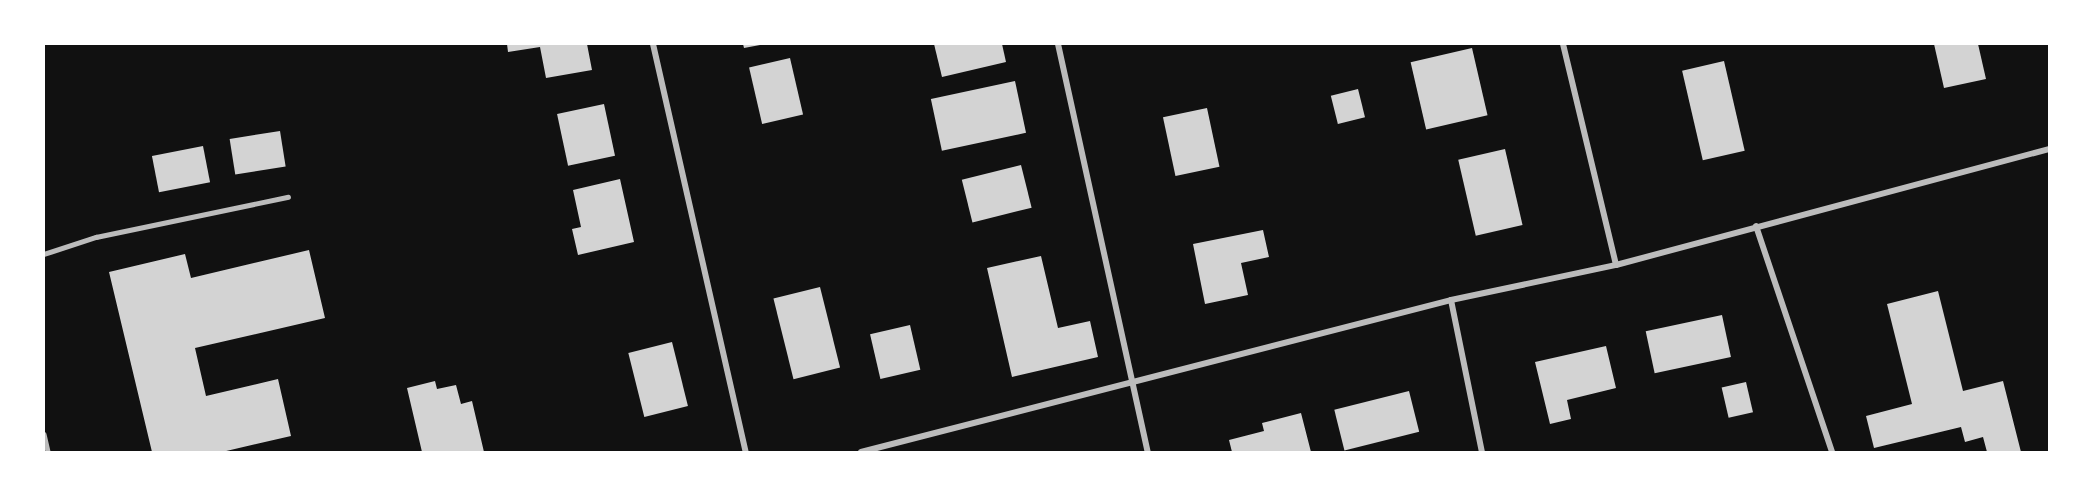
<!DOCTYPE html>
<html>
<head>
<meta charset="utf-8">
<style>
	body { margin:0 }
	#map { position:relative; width:2093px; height:496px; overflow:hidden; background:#111; font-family:Quicksand,sans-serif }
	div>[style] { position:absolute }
	.building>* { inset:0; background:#d3d3d3; transform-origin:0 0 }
	.service>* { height:4.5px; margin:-2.25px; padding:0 2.25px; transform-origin:2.25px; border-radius:2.25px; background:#bcbcbc }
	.minor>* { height:6px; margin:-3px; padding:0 3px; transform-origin:3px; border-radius:3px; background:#bcbcbc }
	span { translate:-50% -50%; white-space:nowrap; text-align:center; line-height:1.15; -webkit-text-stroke:5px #fff; paint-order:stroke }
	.frame { position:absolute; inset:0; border:45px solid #fff; pointer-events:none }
</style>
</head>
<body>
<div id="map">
	<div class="building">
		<i style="clip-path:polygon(507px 44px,587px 44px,592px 70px,546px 78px,540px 47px,508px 52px)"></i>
		<i style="clip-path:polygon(743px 44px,760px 44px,760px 45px,744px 48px)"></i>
		<i style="clip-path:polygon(934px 44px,1002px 44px,1006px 62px,942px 77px)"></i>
		<i style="clip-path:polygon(1934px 44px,1978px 44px,1986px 79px,1944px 88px)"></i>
		<i style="left:1472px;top:48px;width:69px;height:63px;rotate:77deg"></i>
		<i style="left:790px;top:58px;width:58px;height:42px;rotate:77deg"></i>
		<i style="left:1724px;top:61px;width:92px;height:43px;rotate:77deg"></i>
		<i style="left:1015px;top:81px;width:53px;height:86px;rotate:78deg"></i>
		<i style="left:1358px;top:89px;width:29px;height:28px;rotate:76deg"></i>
		<i style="left:604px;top:104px;width:53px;height:48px;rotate:78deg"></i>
		<i style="left:1207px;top:108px;width:60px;height:45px;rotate:78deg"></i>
		<i style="left:280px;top:131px;width:36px;height:51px;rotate:81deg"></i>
		<i style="left:203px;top:146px;width:37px;height:52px;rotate:79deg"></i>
		<i style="left:1505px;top:149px;width:78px;height:48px;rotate:77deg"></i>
		<i style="left:1021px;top:165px;width:44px;height:61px;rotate:76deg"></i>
		<i style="clip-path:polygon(620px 179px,634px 242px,578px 255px,572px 229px,581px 227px,573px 190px)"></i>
		<i style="clip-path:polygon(1263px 230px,1269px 257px,1241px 263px,1248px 295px,1205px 304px,1193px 244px)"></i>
		<i style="clip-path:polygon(309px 250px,325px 318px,195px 348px,206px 396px,278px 379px,291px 436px,222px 452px,152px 452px,109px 272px,185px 254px,191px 278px)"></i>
		<i style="clip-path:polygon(1041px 256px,1058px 328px,1090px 321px,1098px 357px,1012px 377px,987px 268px)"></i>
		<i style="left:820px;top:287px;width:83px;height:48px;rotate:76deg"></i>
		<i style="clip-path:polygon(1938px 291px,1963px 391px,2003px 381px,2021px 452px,1987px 452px,1983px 437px,1965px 442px,1961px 427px,1874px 448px,1866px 416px,1912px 404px,1887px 304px)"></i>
		<i style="left:1722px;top:315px;width:43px;height:78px;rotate:78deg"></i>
		<i style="left:910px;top:325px;width:46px;height:41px;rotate:77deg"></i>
		<i style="left:672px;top:342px;width:66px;height:45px;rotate:76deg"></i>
		<i style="clip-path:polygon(1606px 346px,1616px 388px,1567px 400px,1571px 419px,1550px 424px,1535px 362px)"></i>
		<i style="clip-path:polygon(435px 381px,437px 389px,456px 385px,461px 404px,472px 401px,484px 452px,422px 452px,407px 388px)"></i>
		<i style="left:1746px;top:382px;width:31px;height:25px;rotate:77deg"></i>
		<i style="left:1409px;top:391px;width:42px;height:77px;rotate:76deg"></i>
		<i style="clip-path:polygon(1301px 413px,1311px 452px,1232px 452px,1229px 440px,1264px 431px,1262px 423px)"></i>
	</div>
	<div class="service">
		<i style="left:44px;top:254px;width:55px;rotate:-18.1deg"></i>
		<i style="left:96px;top:237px;width:196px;rotate:-11.8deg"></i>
		<i style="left:44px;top:434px;width:18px;rotate:77deg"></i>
	</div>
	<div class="minor">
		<i style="left:653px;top:44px;width:418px;rotate:77.2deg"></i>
		<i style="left:1058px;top:44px;width:418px;rotate:77.6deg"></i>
		<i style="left:1563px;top:44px;width:227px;rotate:76.5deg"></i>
		<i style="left:1756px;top:226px;width:238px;rotate:71.4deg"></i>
		<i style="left:1451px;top:300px;width:155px;rotate:78.5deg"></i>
		<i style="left:861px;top:452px;width:609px;rotate:-14.45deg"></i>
		<i style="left:1451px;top:300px;width:169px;rotate:-12deg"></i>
		<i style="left:1616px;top:265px;width:449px;rotate:-15deg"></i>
	</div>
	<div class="frame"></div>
</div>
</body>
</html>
